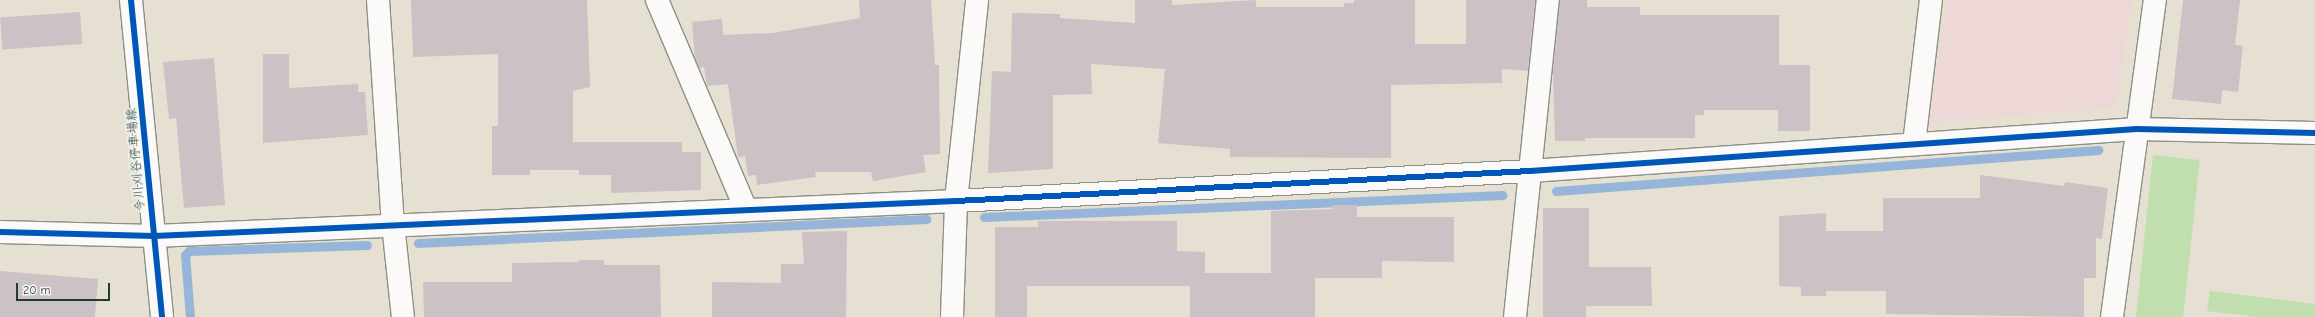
<!DOCTYPE html>
<html>
<head>
<meta charset="utf-8">
<style>
	body { margin:0 }
	#map { position:relative; width:2315px; height:317px; overflow:hidden; background:#e5e0d1; font-family:"Comic Neue","Klee One",sans-serif }
	div>[style] { position:absolute }
	.built>* { inset:0; background:#edd7d7 }
	.green>* { inset:0; background:#c0deae; transform-origin:0 0 }
	.stream>* { height:9px; margin:-4.5px; padding:0 4.5px; transform-origin:4.5px; border-radius:4.5px; background:#96b5d9 }
	.building>* { inset:0; background:#ccc1c5; transform-origin:0 0 }
	.roads { filter:drop-shadow(1px 0 #8e9087) drop-shadow(-1px 0 #8e9087) drop-shadow(0 1px #8e9087) drop-shadow(0 -1px #8e9087) }
	.minor>* { height:22px; margin:-11px; padding:0 11px; transform-origin:11px; border-radius:11px; background:#fbfaf8 }
	.major>* { height:22px; margin:-11px; padding:0 11px; transform-origin:11px; border-radius:11px; background:#fbfaf8 }
	.cycleway>* { height:6px; margin:-3px; padding:0 3px; transform-origin:3px; border-radius:3px; background:#0057b8 }
	span { translate:-50% -50%; white-space:nowrap; text-align:center; line-height:1.15; -webkit-text-stroke:3px #f6f6f2; paint-order:stroke }
	.street-label { font-size:13px; color:#1f3d34 }
	.scale { position:absolute; left:16px; top:283px; width:94px; height:18px; box-sizing:border-box; border:2px solid #1f3d34; border-top:0; padding-left:5px; font-size:12px; line-height:14px; white-space:nowrap; color:#1f3d34; -webkit-text-stroke:3px #f6f6f2; paint-order:stroke }
</style>
</head>
<body>
<div id="map">
	<div class="built">
		<i style="clip-path:polygon(1947px 0,2132px 0,2116px 107px,1929px 123px)"></i>
	</div>
	<div class="green">
		<i style="left:2153px;top:155px;width:47px;height:164px;rotate:6deg"></i>
		<i style="clip-path:polygon(2210px 291px,2315px 304px,2315px 317px,2257px 317px,2207px 311px)"></i>
	</div>
	<div class="stream">
		<i style="left:1556px;top:191px;width:544px;rotate:-4.33deg"></i>
		<i style="left:984px;top:217px;width:519px;rotate:-2.43deg"></i>
		<i style="left:418px;top:243px;width:509px;rotate:-2.7deg"></i>
		<i style="left:190px;top:317px;width:62px;rotate:-94.6deg"></i>
		<i style="left:185px;top:255px;width:6px;rotate:-45deg"></i>
		<i style="left:189px;top:251px;width:178px;rotate:-1.9deg"></i>
	</div>
	<div class="building">
		<i style="clip-path:polygon(411px 0,587px 0,590px 87px,573px 91px,573px 142px,682px 142px,682px 152px,701px 152px,701px 190px,611px 193px,611px 175px,579px 175px,579px 170px,530px 170px,530px 175px,492px 175px,492px 126px,498px 126px,498px 54px,413px 57px)"></i>
		<i style="clip-path:polygon(859px 0,931px 0,935px 65px,939px 65px,940px 154px,923px 155px,926px 172px,873px 181px,871px 172px,815px 172px,816px 177px,757px 185px,756px 175px,748px 176px,745px 156px,738px 157px,728px 84px,707px 86px,704px 67px,699px 68px,695px 58px,692px 22px,722px 19px,723px 35px,773px 33px,860px 18px)"></i>
		<i style="clip-path:polygon(1135px 0,1172px 0,1172px 5px,1256px 0,1256px 7px,1344px 7px,1344px 3px,1354px 3px,1354px 0,1415px 0,1415px 44px,1466px 44px,1466px 0,1535px 0,1528px 71px,1502px 69px,1502px 83px,1391px 85px,1391px 158px,1230px 157px,1230px 149px,1158px 143px,1165px 69px,1091px 64px,1092px 94px,1053px 95px,1053px 169px,988px 173px,992px 71px,1011px 72px,1012px 13px,1060px 14px,1060px 18px,1135px 23px)"></i>
		<i style="clip-path:polygon(1560px 0,1587px 0,1587px 7px,1640px 7px,1640px 15px,1779px 15px,1779px 65px,1810px 65px,1810px 131px,1778px 131px,1778px 110px,1704px 110px,1704px 115px,1695px 115px,1695px 138px,1585px 138px,1585px 141px,1555px 141px,1553px 72px)"></i>
		<i style="clip-path:polygon(2183px 0,2240px 0,2235px 45px,2243px 46px,2238px 92px,2222px 90px,2221px 104px,2172px 99px)"></i>
		<i style="left:80px;top:12px;width:32px;height:80px;rotate:86deg"></i>
		<i style="clip-path:polygon(263px 54px,289px 54px,289px 88px,358px 84px,358px 92px,365px 92px,368px 135px,263px 143px)"></i>
		<i style="clip-path:polygon(214px 58px,225px 205px,184px 208px,176px 118px,169px 119px,163px 62px)"></i>
		<i style="clip-path:polygon(1980px 175px,2064px 186px,2065px 182px,2108px 188px,2102px 239px,2096px 238px,2096px 278px,2084px 278px,2084px 317px,1886px 314px,1886px 291px,1826px 291px,1826px 296px,1801px 296px,1801px 287px,1779px 286px,1779px 216px,1826px 213px,1826px 231px,1883px 231px,1883px 198px,1980px 198px)"></i>
		<i style="clip-path:polygon(1333px 205px,1357px 205px,1357px 217px,1454px 217px,1454px 262px,1382px 261px,1382px 278px,1315px 278px,1315px 317px,1190px 317px,1190px 286px,1027px 286px,1027px 317px,995px 317px,995px 227px,1038px 227px,1038px 221px,1177px 221px,1177px 251px,1205px 252px,1205px 273px,1271px 273px,1271px 211px,1333px 209px)"></i>
		<i style="clip-path:polygon(1543px 208px,1589px 208px,1589px 267px,1651px 267px,1652px 306px,1586px 306px,1586px 317px,1543px 317px)"></i>
		<i style="clip-path:polygon(847px 231px,846px 317px,712px 317px,712px 282px,781px 283px,781px 264px,804px 264px,802px 232px)"></i>
		<i style="clip-path:polygon(579px 260px,604px 260px,604px 265px,660px 265px,661px 317px,424px 317px,423px 282px,512px 282px,512px 263px,579px 262px)"></i>
		<i style="clip-path:polygon(0 271px,98px 279px,95px 317px,0 317px)"></i>
	</div>
	<div class="roads">
		<div class="minor">
			<i style="left:378px;top:0;width:225px;rotate:86.2deg"></i>
			<i style="left:393px;top:224px;width:94px;rotate:83.9deg"></i>
			<i style="left:657px;top:0;width:228px;rotate:67deg"></i>
			<i style="left:1914px;top:144px;width:145px;rotate:-83.3deg"></i>
			<i style="left:0;top:232px;width:154px;rotate:1.5deg"></i>
			<i style="left:154px;top:236px;width:803px;rotate:-2.5deg"></i>
			<i style="left:956px;top:201px;width:575px;rotate:-2.99deg"></i>
			<i style="left:1530px;top:171px;width:608px;rotate:-3.96deg"></i>
			<i style="left:2137px;top:129px;width:178px;rotate:1.3deg"></i>
			<i style="left:952px;top:317px;width:116px;rotate:-88deg"></i>
			<i style="left:956px;top:201px;width:202px;rotate:-84deg"></i>
			<i style="left:1515px;top:317px;width:319px;rotate:-84.1deg"></i>
			<i style="left:2112px;top:317px;width:320px;rotate:-82.3deg"></i>
		</div>
		<div class="major">
			<i style="left:131px;top:0;width:319px;rotate:84.4deg"></i>
		</div>
	</div>
	<div class="cycleway">
		<i style="left:131px;top:0;width:319px;rotate:84.4deg"></i>
		<i style="left:0;top:232px;width:154px;rotate:1.5deg"></i>
		<i style="left:154px;top:236px;width:803px;rotate:-2.5deg"></i>
		<i style="left:956px;top:201px;width:575px;rotate:-2.99deg"></i>
		<i style="left:1530px;top:171px;width:608px;rotate:-3.96deg"></i>
		<i style="left:2137px;top:129px;width:178px;rotate:1.3deg"></i>
	</div>
	<div class="street-label">
		<span style="left:136px;top:160px;rotate:-95deg">今川刈谷停車場線</span>
	</div>
	<div class="scale">20 m</div>
</div>
</body>
</html>
